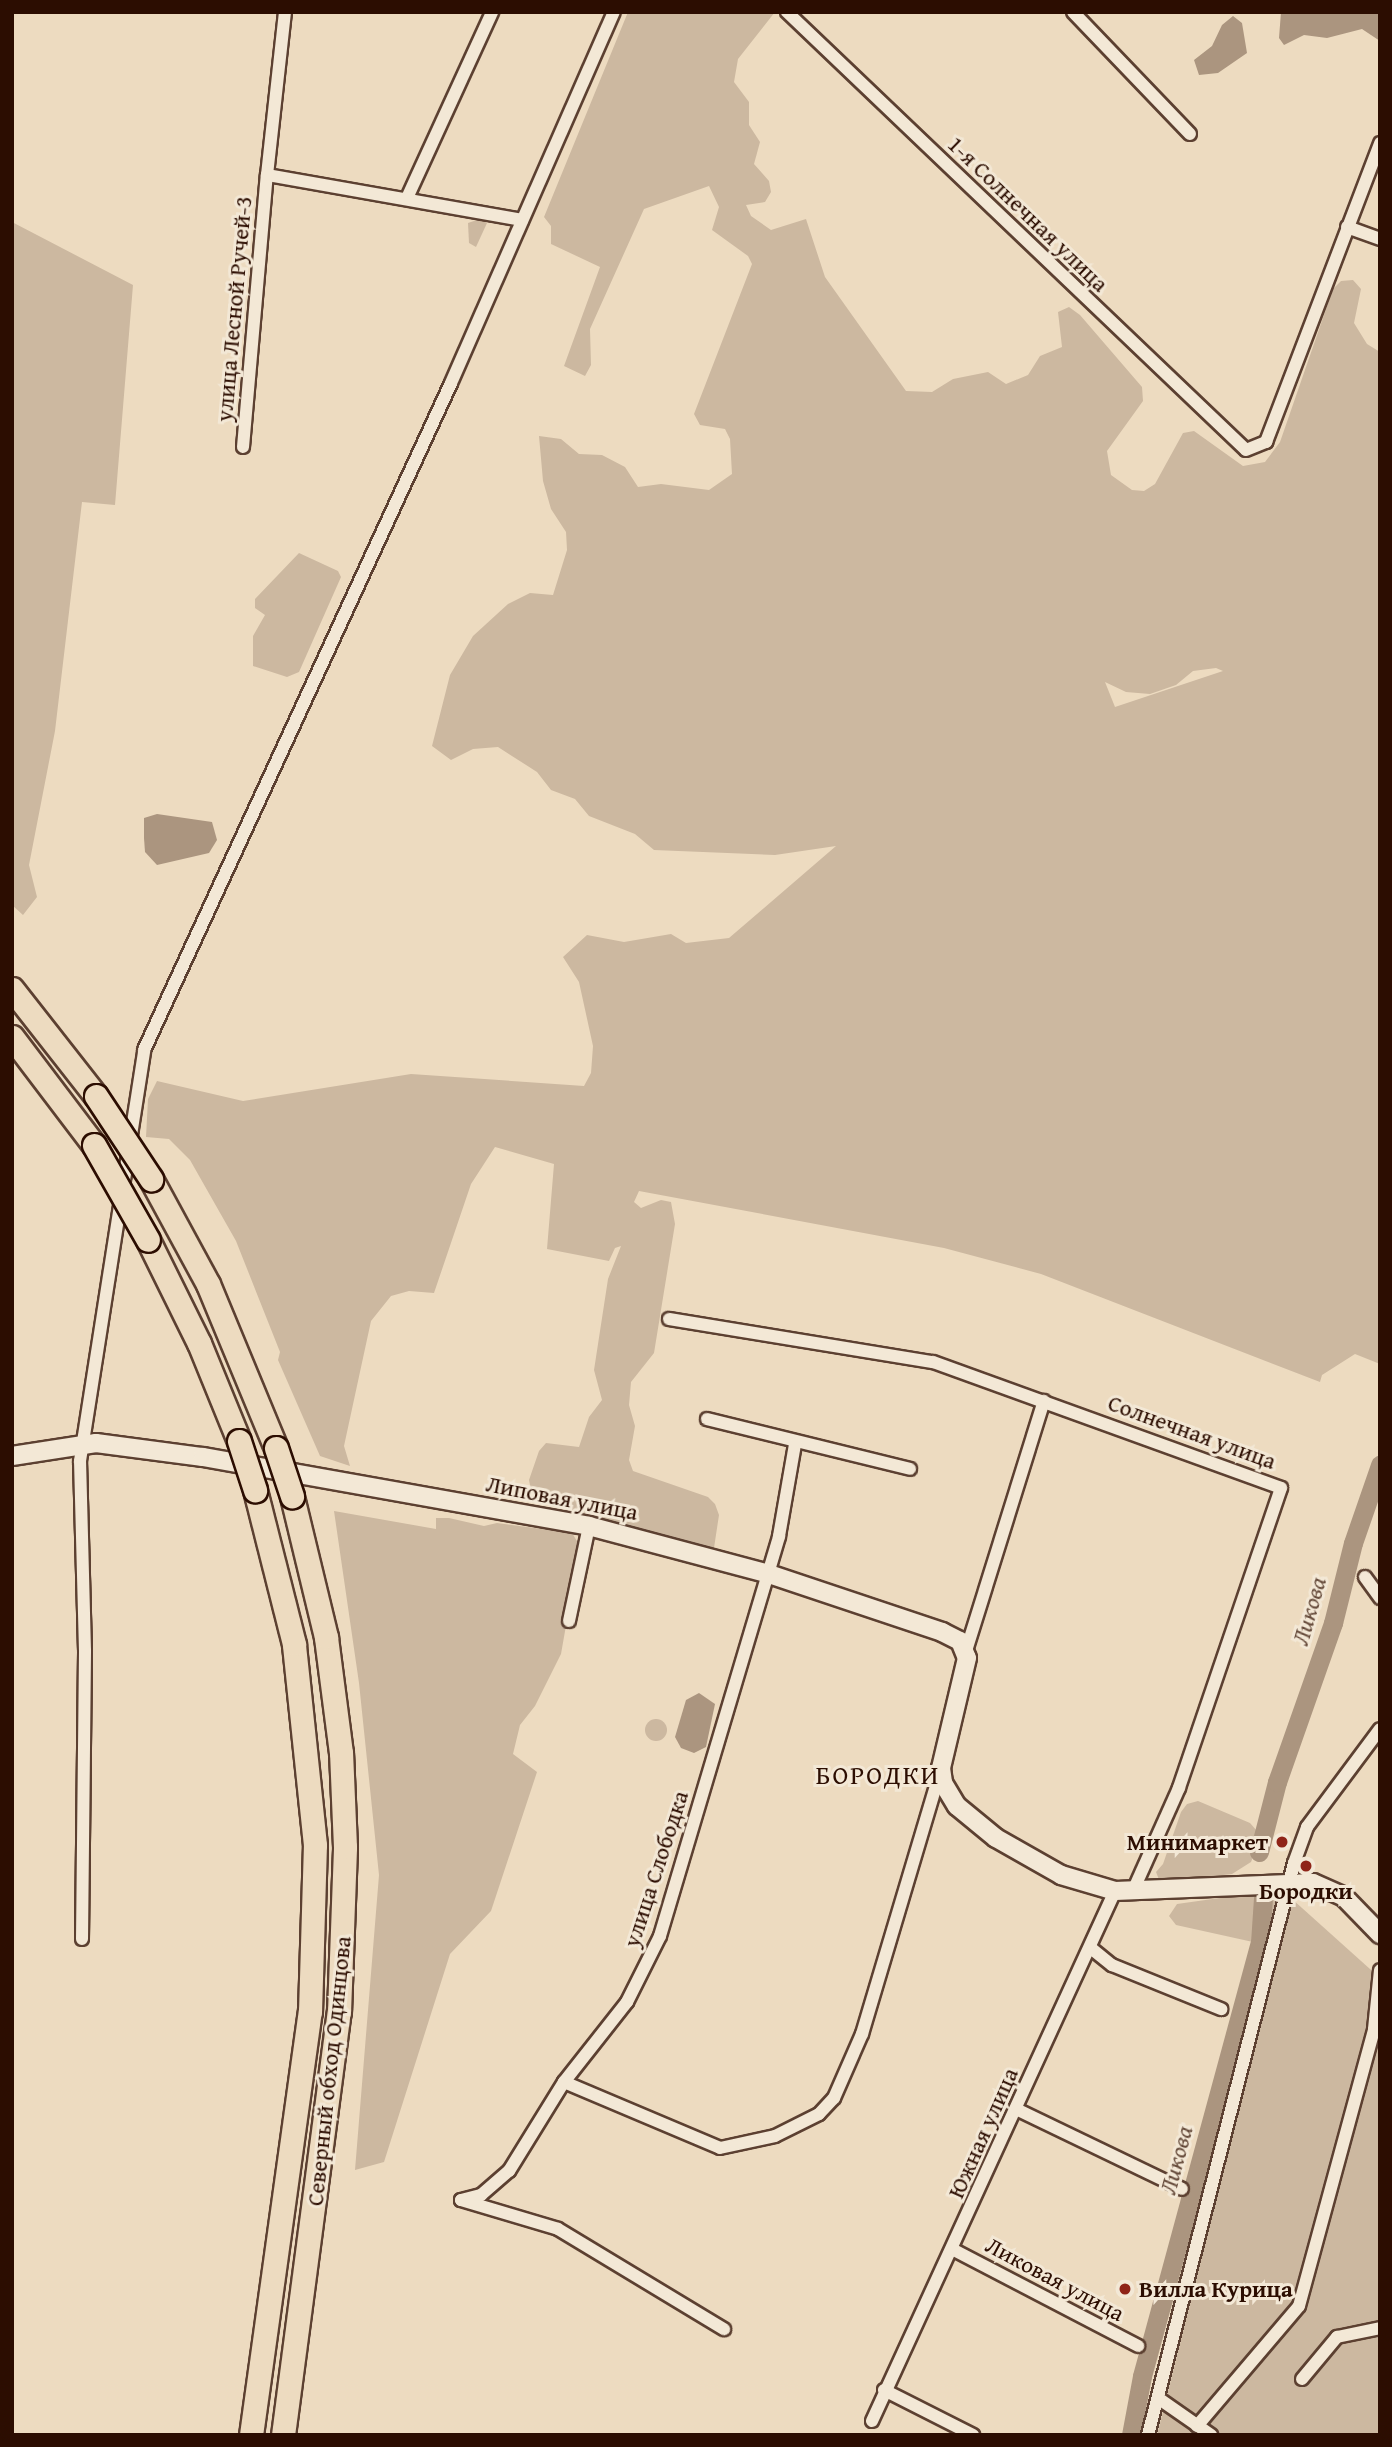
<!DOCTYPE html>
<html>
<head>
<meta charset="utf-8">
<style>
	body { margin:0 }
	#map { position:relative; width:1392px; height:2447px; overflow:hidden; background:#eddbc0; font-family:"Gentium Book Plus",serif }
	div>[style] { position:absolute }
	.green>* { inset:0; background:#ccb8a0 }
	.round { border-radius:50% }
	.water>* { inset:0; background:#ab957f }
	.river>* { height:19px; margin:-9.5px; padding:0 9.5px; transform-origin:9.5px; border-radius:9.5px; background:#ab957f }
	.roads { filter:drop-shadow(2px 0 #5c4031) drop-shadow(-2px 0 #5c4031) drop-shadow(0 2px #5c4031) drop-shadow(0 -2px #5c4031) }
	.street>* { height:12px; margin:-6px; padding:0 6px; transform-origin:6px; border-radius:6px; background:#f3e8d6 }
	.secondary>* { height:18px; margin:-9px; padding:0 9px; transform-origin:9px; border-radius:9px; background:#f3e8d6 }
	.highway>* { height:23px; margin:-11.5px; padding:0 11.5px; transform-origin:11.5px; border-radius:11.5px; background:#eddbc0 }
	.bridges { filter:drop-shadow(2px 0 #2c0d01) drop-shadow(-2px 0 #2c0d01) drop-shadow(0 2px #2c0d01) drop-shadow(0 -2px #2c0d01) }
	.highway-bridge>* { height:23px; margin:-11.5px; padding:0 11.5px; transform-origin:11.5px; border-radius:11.5px; background:#eddbc0 }
	.dots>* { width:19px; height:19px; translate:-50% -50%; box-sizing:border-box; border:4px solid #f3e8d6; border-radius:50% }
	span { translate:-50% -50%; white-space:nowrap; text-align:center; line-height:1.15; -webkit-text-stroke:6px #f3e8d6; paint-order:stroke }
	.street-label { font-size:23px; color:#2c0d01 }
	.poi-label { font-size:23px; color:#2c0d01; font-weight:700 }
	.right { translate:-100% -50%; text-align:right }
	.left { translate:0 -50%; text-align:left }
	.water-label { font-size:24px; color:#654a3a; font-style:italic }
	.quarter-label { font-size:26px; color:#2c0d01; letter-spacing:2px }
	.frame { position:absolute; inset:0; border:14px solid #2c0d01; pointer-events:none }
</style>
</head>
<body>
<div id="map">
	<div class="green">
		<i style="clip-path:polygon(evenodd,628px 12px,775px 12px,738px 59px,734px 82px,749px 102px,749px 125px,760px 142px,754px 164px,769px 181px,771px 192px,765px 202px,746px 205px,751px 216px,771px 230px,806px 219px,825px 277px,906px 391px,932px 392px,953px 379px,988px 372px,1006px 384px,1028px 375px,1040px 356px,1062px 347px,1058px 312px,1069px 307px,1080px 315px,1142px 387px,1143px 401px,1107px 451px,1111px 475px,1132px 490px,1144px 491px,1155px 484px,1183px 433px,1194px 431px,1243px 466px,1265px 462px,1280px 442px,1333px 289px,1341px 281px,1353px 280px,1361px 289px,1354px 323px,1367px 344px,1380px 352px,1380px 1364px,1355px 1354px,1322px 1375px,1320px 1382px,1041px 1274px,944px 1248px,639px 1191px,634px 1202px,641px 1208px,661px 1200px,671px 1202px,675px 1224px,654px 1353px,631px 1382px,629px 1405px,635px 1426px,629px 1460px,633px 1471px,708px 1497px,715px 1504px,719px 1515px,714px 1548px,533px 1501px,529px 1480px,539px 1451px,546px 1443px,579px 1447px,589px 1417px,602px 1400px,594px 1370px,608px 1279px,621px 1246px,615px 1248px,609px 1261px,547px 1249px,554px 1164px,495px 1147px,471px 1184px,434px 1293px,409px 1291px,391px 1296px,371px 1321px,344px 1446px,350px 1466px,320px 1456px,278px 1360px,280px 1352px,236px 1241px,190px 1160px,169px 1139px,146px 1137px,148px 1099px,157px 1081px,243px 1101px,411px 1074px,584px 1086px,591px 1073px,593px 1046px,579px 982px,563px 957px,587px 935px,624px 942px,671px 934px,686px 943px,729px 938px,836px 846px,775px 855px,654px 850px,635px 834px,589px 816px,575px 799px,551px 790px,537px 772px,498px 747px,473px 749px,451px 760px,432px 746px,450px 675px,473px 636px,508px 604px,530px 593px,553px 595px,567px 550px,566px 532px,551px 509px,543px 481px,539px 436px,561px 439px,579px 454px,602px 455px,625px 467px,638px 487px,661px 484px,709px 490px,732px 474px,730px 439px,725px 429px,700px 425px,694px 414px,752px 264px,748px 256px,712px 230px,719px 207px,709px 186px,644px 209px,590px 329px,591px 365px,585px 376px,564px 366px,600px 267px,551px 244px,551px 226px,544px 217px,628px 12px,1216px 668px,1223px 671px,1115px 707px,1105px 682px,1126px 692px,1150px 694px,1176px 685px,1193px 671px,1216px 668px)"></i>
		<i style="clip-path:polygon(480px 219px,487px 223px,476px 247px,469px 243px,468px 223px)"></i>
		<i style="clip-path:polygon(12px 222px,133px 285px,115px 505px,82px 502px,55px 731px,29px 865px,37px 897px,23px 915px,12px 905px)"></i>
		<i style="clip-path:polygon(299px 553px,338px 571px,341px 577px,299px 672px,287px 677px,253px 666px,253px 636px,265px 615px,255px 608px,255px 599px)"></i>
		<i style="clip-path:polygon(334px 1511px,436px 1529px,436px 1518px,449px 1518px,484px 1526px,497px 1523px,572px 1533px,580px 1546px,561px 1654px,535px 1706px,520px 1725px,513px 1754px,537px 1772px,491px 1911px,450px 1954px,384px 2162px,355px 2170px,379px 1875px,359px 1683px)"></i>
		<i class="round" style="left:645px;top:1719px;width:22px;height:22px"></i>
		<i style="clip-path:polygon(1198px 1801px,1250px 1823px,1257px 1831px,1259px 1842px,1251px 1862px,1232px 1874px,1160px 1882px,1156px 1872px,1163px 1864px,1181px 1812px,1187px 1804px)"></i>
		<i style="clip-path:polygon(1248px 1894px,1282px 1902px,1258px 1981px,1247px 1996px,1242px 1991px,1253px 1942px,1176px 1925px,1169px 1916px,1177px 1904px)"></i>
		<i style="clip-path:polygon(1292px 1899px,1380px 1978px,1380px 2435px,1157px 2435px)"></i>
	</div>
	<div class="water">
		<i style="clip-path:polygon(1281px 12px,1380px 12px,1380px 41px,1362px 29px,1327px 38px,1304px 35px,1284px 45px,1279px 38px)"></i>
		<i style="clip-path:polygon(1233px 16px,1242px 23px,1247px 53px,1218px 73px,1199px 75px,1194px 60px,1212px 46px,1222px 25px)"></i>
		<i style="clip-path:polygon(157px 814px,212px 822px,217px 840px,209px 853px,157px 865px,145px 852px,144px 838px,144px 818px)"></i>
		<i style="clip-path:polygon(699px 1693px,715px 1704px,706px 1747px,694px 1753px,681px 1748px,675px 1737px,686px 1700px)"></i>
	</div>
	<div class="river">
		<i style="left:1259px;top:1852px;width:72px;rotate:-75.6deg"></i>
		<i style="left:1277px;top:1782px;width:169px;rotate:-70.6deg"></i>
		<i style="left:1333px;top:1623px;width:82px;rotate:-76deg"></i>
		<i style="left:1353px;top:1543px;width:83px;rotate:-70.9deg"></i>
		<i style="left:1131px;top:2435px;width:60px;rotate:-79.4deg"></i>
		<i style="left:1142px;top:2376px;width:449px;rotate:-74.8deg"></i>
		<i style="left:1260px;top:1943px;width:45px;rotate:-86.2deg"></i>
	</div>
	<div class="roads">
		<div class="street">
			<i style="left:787px;top:12px;width:634px;rotate:43.66deg"></i>
			<i style="left:1246px;top:450px;width:22px;rotate:-22deg"></i>
			<i style="left:1266px;top:442px;width:320px;rotate:-69.1deg"></i>
			<i style="left:1073px;top:12px;width:169px;rotate:46.2deg"></i>
			<i style="left:267px;top:175px;width:164px;rotate:-83.7deg"></i>
			<i style="left:407px;top:198px;width:205px;rotate:-65.4deg"></i>
			<i style="left:1347px;top:227px;width:35px;rotate:20deg"></i>
			<i style="left:243px;top:447px;width:273px;rotate:-85deg"></i>
			<i style="left:267px;top:175px;width:259px;rotate:10deg"></i>
			<i style="left:669px;top:1319px;width:267px;rotate:9.3deg"></i>
			<i style="left:933px;top:1362px;width:370px;rotate:19.9deg"></i>
			<i style="left:1281px;top:1488px;width:317px;rotate:108.8deg"></i>
			<i style="left:1179px;top:1788px;width:113px;rotate:114.1deg"></i>
			<i style="left:707px;top:1419px;width:209px;rotate:13.8deg"></i>
			<i style="left:1365px;top:1577px;width:26px;rotate:54deg"></i>
			<i style="left:569px;top:1621px;width:97px;rotate:-78.1deg"></i>
			<i style="left:966px;top:1651px;width:262px;rotate:-72.7deg"></i>
			<i style="left:82px;top:1939px;width:288px;rotate:-89.4deg"></i>
			<i style="left:85px;top:1651px;width:190px;rotate:-91.5deg"></i>
			<i style="left:80px;top:1461px;width:416px;rotate:-81.1deg"></i>
			<i style="left:144px;top:1050px;width:734px;rotate:-65.28deg"></i>
			<i style="left:451px;top:383px;width:405px;rotate:-66.3deg"></i>
			<i style="left:1092px;top:1949px;width:26px;rotate:39deg"></i>
			<i style="left:1112px;top:1965px;width:118px;rotate:22deg"></i>
			<i style="left:564px;top:2082px;width:169px;rotate:22.9deg"></i>
			<i style="left:720px;top:2148px;width:56px;rotate:-12.3deg"></i>
			<i style="left:775px;top:2136px;width:49px;rotate:-26.6deg"></i>
			<i style="left:819px;top:2114px;width:22px;rotate:-47deg"></i>
			<i style="left:834px;top:2098px;width:70px;rotate:-66.4deg"></i>
			<i style="left:862px;top:2034px;width:273px;rotate:-73.4deg"></i>
			<i style="left:1016px;top:2109px;width:184px;rotate:25.7deg"></i>
			<i style="left:461px;top:2200px;width:21px;rotate:-14deg"></i>
			<i style="left:481px;top:2195px;width:37px;rotate:-41deg"></i>
			<i style="left:509px;top:2171px;width:105px;rotate:-58.3deg"></i>
			<i style="left:564px;top:2082px;width:102px;rotate:-51.8deg"></i>
			<i style="left:627px;top:2002px;width:74px;rotate:-63.4deg"></i>
			<i style="left:660px;top:1936px;width:417px;rotate:-73.4deg"></i>
			<i style="left:779px;top:1536px;width:93px;rotate:-80.1deg"></i>
			<i style="left:461px;top:2200px;width:101px;rotate:16.6deg"></i>
			<i style="left:558px;top:2229px;width:194px;rotate:31.1deg"></i>
			<i style="left:952px;top:2249px;width:210px;rotate:27.5deg"></i>
			<i style="left:1302px;top:2379px;width:55px;rotate:-50.2deg"></i>
			<i style="left:1337px;top:2337px;width:44px;rotate:-11.8deg"></i>
			<i style="left:884px;top:2390px;width:100px;rotate:26.8deg"></i>
			<i style="left:1158px;top:2398px;width:65px;rotate:34.9deg"></i>
			<i style="left:872px;top:2421px;width:583px;rotate:-65.37deg"></i>
			<i style="left:1197px;top:2426px;width:157px;rotate:-49.6deg"></i>
			<i style="left:1299px;top:2306px;width:287px;rotate:-74.8deg"></i>
			<i style="left:1374px;top:2029px;width:59px;rotate:-84.2deg"></i>
			<i style="left:1148px;top:2435px;width:590px;rotate:-75.68deg"></i>
			<i style="left:1294px;top:1863px;width:38px;rotate:-70deg"></i>
			<i style="left:1307px;top:1827px;width:122px;rotate:-53.3deg"></i>
		</div>
		<div class="secondary">
			<i style="left:12px;top:1456px;width:85px;rotate:-8.8deg"></i>
			<i style="left:96px;top:1443px;width:108px;rotate:7.5deg"></i>
			<i style="left:203px;top:1457px;width:392px;rotate:10.1deg"></i>
			<i style="left:589px;top:1526px;width:183px;rotate:14.9deg"></i>
			<i style="left:766px;top:1573px;width:186px;rotate:18.5deg"></i>
			<i style="left:942px;top:1632px;width:20px;rotate:27deg"></i>
			<i style="left:960px;top:1641px;width:18px;rotate:68deg"></i>
			<i style="left:967px;top:1658px;width:113px;rotate:103.3deg"></i>
			<i style="left:941px;top:1768px;width:15px;rotate:82deg"></i>
			<i style="left:943px;top:1783px;width:27px;rotate:59deg"></i>
			<i style="left:957px;top:1806px;width:50px;rotate:39.4deg"></i>
			<i style="left:996px;top:1838px;width:75px;rotate:29.6deg"></i>
			<i style="left:1061px;top:1875px;width:56px;rotate:16.5deg"></i>
			<i style="left:1115px;top:1891px;width:198px;rotate:-2.3deg"></i>
			<i style="left:1313px;top:1883px;width:34px;rotate:24deg"></i>
			<i style="left:1344px;top:1897px;width:52px;rotate:45.8deg"></i>
		</div>
		<div class="highway">
			<i style="left:12px;top:989px;width:136px;rotate:51.9deg"></i>
			<i style="left:12px;top:1037px;width:136px;rotate:52.8deg"></i>
			<i style="left:151px;top:1179px;width:119px;rotate:61.5deg"></i>
			<i style="left:208px;top:1284px;width:178px;rotate:67.5deg"></i>
			<i style="left:148px;top:1240px;width:115px;rotate:63.7deg"></i>
			<i style="left:199px;top:1343px;width:106px;rotate:67.8deg"></i>
			<i style="left:251px;top:2435px;width:427px;rotate:-82.1deg"></i>
			<i style="left:310px;top:2012px;width:167px;rotate:-88.3deg"></i>
			<i style="left:315px;top:1845px;width:202px;rotate:-96deg"></i>
			<i style="left:294px;top:1644px;width:159px;rotate:-104.2deg"></i>
			<i style="left:283px;top:2435px;width:427px;rotate:-82.5deg"></i>
			<i style="left:339px;top:2012px;width:165px;rotate:-87.9deg"></i>
			<i style="left:345px;top:1847px;width:94px;rotate:-92.4deg"></i>
			<i style="left:341px;top:1753px;width:117px;rotate:-97.4deg"></i>
			<i style="left:326px;top:1637px;width:145px;rotate:-103.6deg"></i>
		</div>
	</div>
	<div class="bridges">
		<div class="highway-bridge">
			<i style="left:96px;top:1096px;width:100px;rotate:56.5deg"></i>
			<i style="left:94px;top:1145px;width:109px;rotate:60.4deg"></i>
			<i style="left:239px;top:1441px;width:52px;rotate:71.9deg"></i>
			<i style="left:276px;top:1448px;width:51px;rotate:71.6deg"></i>
		</div>
	</div>
	<div class="dots">
		<i style="left:1282px;top:1842px;background:#8f2418"></i>
		<i style="left:1306px;top:1866px;background:#8f2418"></i>
		<i style="left:1125px;top:2289px;background:#8f2418"></i>
	</div>
	<div class="street-label">
		<span style="left:1028px;top:214px;rotate:44deg">1-я Солнечная улица</span>
		<span style="left:234px;top:309px;rotate:-85deg">улица Лесной Ручей-3</span>
		<span style="left:1192px;top:1432px;rotate:20deg">Солнечная улица</span>
		<span style="left:562px;top:1498px;rotate:11deg">Липовая улица</span>
		<span style="left:656px;top:1869px;rotate:-72deg">улица Слободка</span>
		<span style="left:329px;top:2071px;rotate:-84deg">Северный обход Одинцова</span>
		<span style="left:983px;top:2133px;rotate:-66deg">Южная улица</span>
		<span style="left:1055px;top:2279px;rotate:28deg">Ликовая улица</span>
	</div>
	<div class="poi-label">
		<span class="right" style="left:1268px;top:1842px">Минимаркет</span>
		<span style="left:1306px;top:1891px">Бородки</span>
		<span class="left" style="left:1139px;top:2289px">Вилла Курица</span>
	</div>
	<div class="water-label">
		<span style="left:1309px;top:1611px;rotate:-74deg">Ликова</span>
		<span style="left:1176px;top:2160px;rotate:-75deg">Ликова</span>
	</div>
	<div class="quarter-label">
		<span style="left:878px;top:1775px">БОРОДКИ</span>
	</div>
	<div class="frame"></div>
</div>
</body>
</html>
